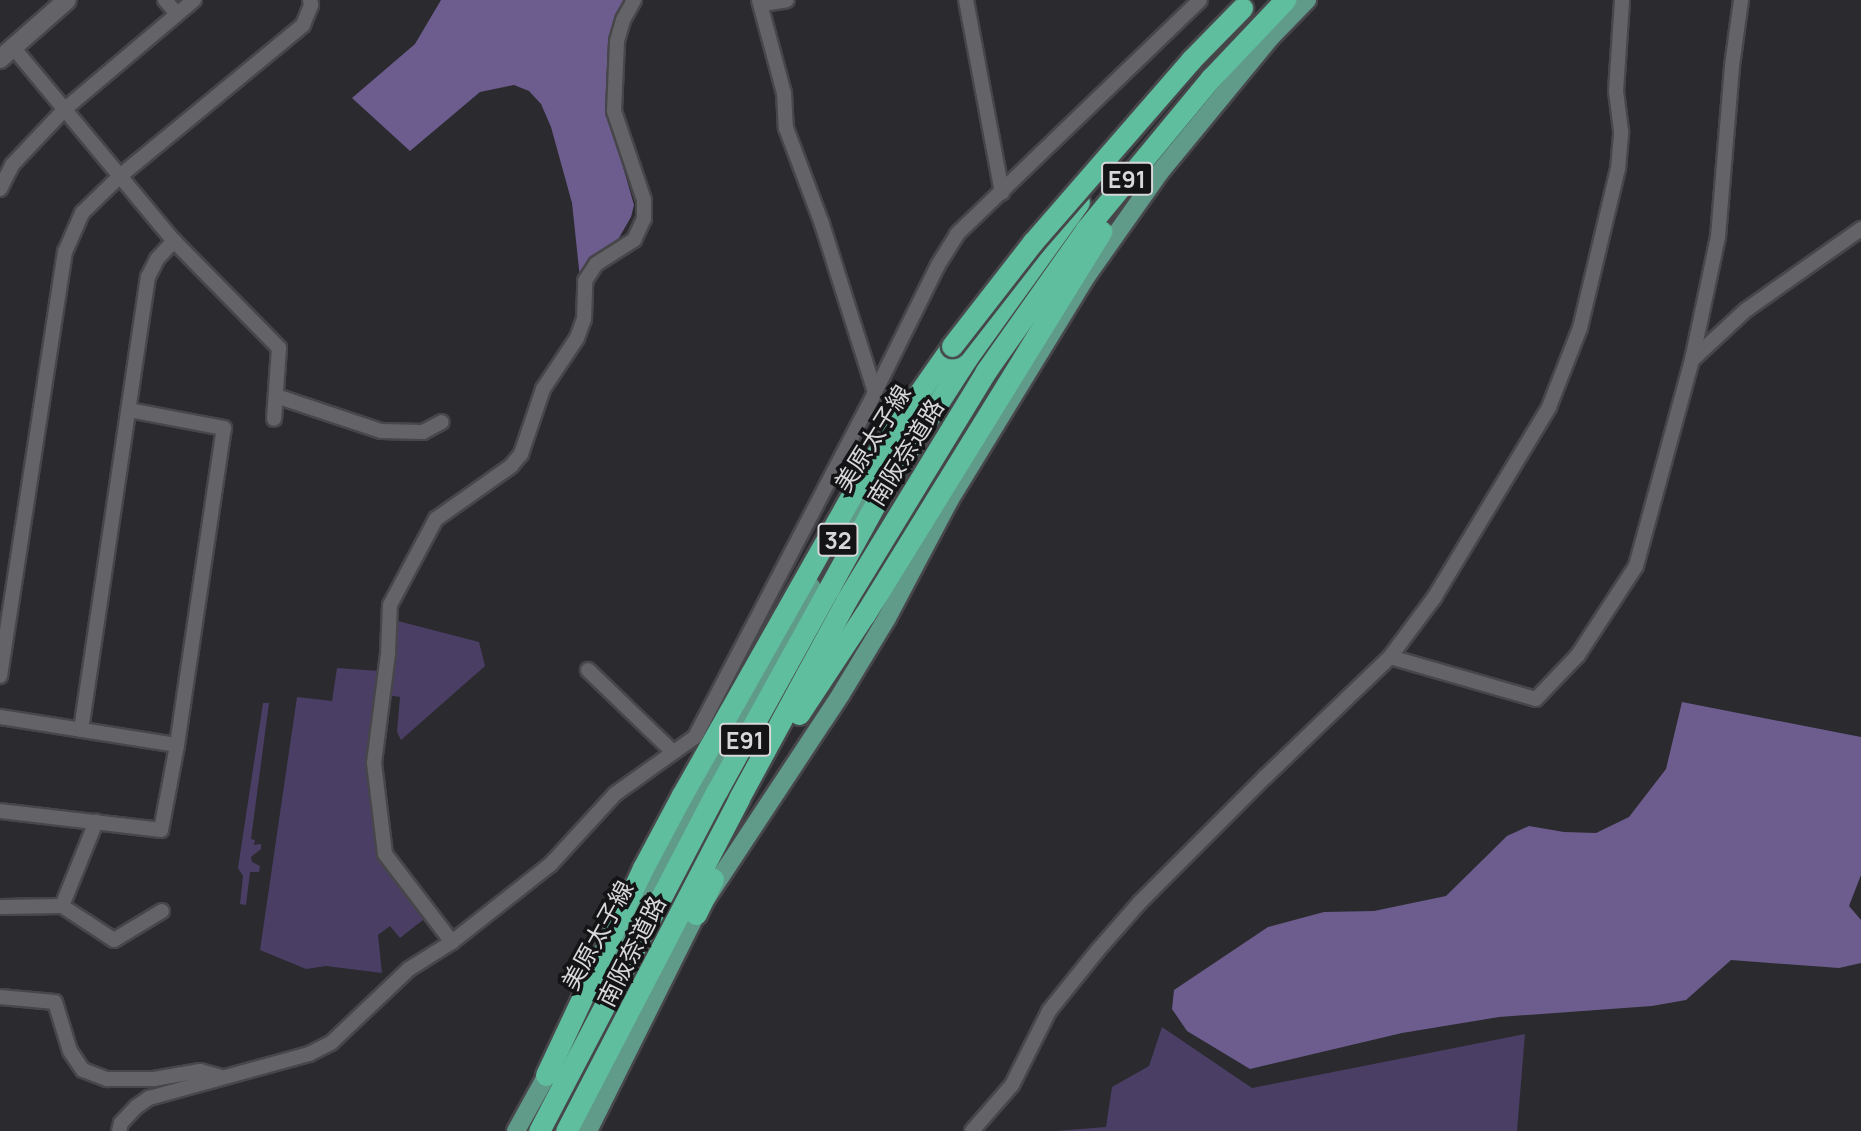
<!DOCTYPE html>
<html>
<head>
<meta charset="utf-8">
<style>
	body { margin:0 }
	#map { position:relative; width:1861px; height:1131px; overflow:hidden; background:#2b2a2f; font-family:Manrope,"Noto Sans JP",sans-serif }
	div>[style] { position:absolute }
	.green>* { inset:0; background:#4a3e65 }
	.water>* { inset:0; background:#6c5d8e }
	.roads { filter:drop-shadow(2px 0 #47464a) drop-shadow(-2px 0 #47464a) drop-shadow(0 2px #47464a) drop-shadow(0 -2px #47464a) }
	.minor>* { height:14px; margin:-7px; padding:0 7px; transform-origin:7px; border-radius:7px; background:#646368 }
	.tertiary>* { height:18px; margin:-9px; padding:0 9px; transform-origin:9px; border-radius:9px; background:#646368 }
	.primary>* { height:18px; margin:-9px; padding:0 9px; transform-origin:9px; border-radius:9px; background:#609a88 }
	.motorway>* { height:21px; margin:-10.5px; padding:0 10.5px; transform-origin:10.5px; border-radius:10.5px; background:#5ebe9e }
	.bridges { filter:drop-shadow(2px 0 #47464a) drop-shadow(-2px 0 #47464a) drop-shadow(0 2px #47464a) drop-shadow(0 -2px #47464a) }
	.motorway-bridge>* { height:21px; margin:-10.5px; padding:0 10.5px; transform-origin:10.5px; border-radius:10.5px; background:#5ebe9e }
	span { translate:-50% -50%; white-space:nowrap; text-align:center; line-height:1.15; -webkit-text-stroke:7px #141315; paint-order:stroke }
	.shield-label span { padding:2px 5px; background:#141315; border:2px solid; border-radius:5px; -webkit-text-stroke-width:0 }
	.shield-label { font-size:23px; color:#d8d7da; font-weight:700 }
	.street-label { font-size:24px; color:#d8d7da }
</style>
</head>
<body>
<div id="map">
	<div class="green">
		<i style="clip-path:polygon(394px 620px,479px 642px,485px 666px,401px 740px,397px 732px,400px 697px,387px 695px)"></i>
		<i style="clip-path:polygon(337px 668px,379px 671px,367px 758px,379px 856px,428px 916px,400px 938px,390px 926px,378px 935px,382px 973px,326px 966px,306px 969px,260px 950px,297px 697px,332px 701px)"></i>
		<i style="clip-path:polygon(263px 703px,269px 703px,251px 839px,255px 840px,254px 845px,261px 844px,261px 849px,251px 857px,252px 862px,260px 866px,259px 872px,250px 872px,246px 905px,240px 904px,243px 876px,238px 868px)"></i>
		<i style="clip-path:polygon(1162px 1027px,1252px 1088px,1525px 1034px,1517px 1131px,1056px 1131px,1106px 1127px,1112px 1087px,1149px 1066px)"></i>
	</div>
	<div class="water">
		<i style="clip-path:polygon(441px 0,626px 0,613px 33px,606px 108px,634px 205px,631px 217px,616px 243px,589px 261px,580px 278px,572px 203px,551px 127px,541px 104px,529px 91px,514px 85px,480px 92px,410px 151px,352px 98px,415px 44px)"></i>
		<i style="clip-path:polygon(1682px 702px,1861px 737px,1861px 875px,1849px 906px,1861px 920px,1861px 963px,1839px 968px,1731px 960px,1686px 1000px,1652px 1006px,1499px 1017px,1402px 1033px,1250px 1069px,1187px 1031px,1172px 1009px,1174px 990px,1268px 927px,1324px 912px,1374px 911px,1446px 896px,1507px 836px,1529px 826px,1564px 832px,1596px 833px,1629px 817px,1666px 769px)"></i>
	</div>
	<div class="roads">
		<div class="minor">
			<i style="left:165px;top:0;width:18px;rotate:49deg"></i>
			<i style="left:759px;top:0;width:96px;rotate:75deg"></i>
			<i style="left:784px;top:93px;width:35px;rotate:87deg"></i>
			<i style="left:786px;top:128px;width:103px;rotate:69.4deg"></i>
			<i style="left:822px;top:224px;width:176px;rotate:72.5deg"></i>
			<i style="left:966px;top:0;width:196px;rotate:79.4deg"></i>
			<i style="left:763px;top:4px;width:24px;rotate:-9deg"></i>
			<i style="left:12px;top:46px;width:254px;rotate:50.3deg"></i>
			<i style="left:174px;top:241px;width:150px;rotate:45.5deg"></i>
			<i style="left:279px;top:348px;width:71px;rotate:94deg"></i>
			<i style="left:0;top:189px;width:27px;rotate:-63deg"></i>
			<i style="left:12px;top:165px;width:77px;rotate:-46.6deg"></i>
			<i style="left:65px;top:109px;width:169px;rotate:-40.2deg"></i>
			<i style="left:1692px;top:360px;width:126px;rotate:-78.1deg"></i>
			<i style="left:1718px;top:237px;width:172px;rotate:-85.3deg"></i>
			<i style="left:1732px;top:66px;width:67px;rotate:-82.2deg"></i>
			<i style="left:276px;top:396px;width:111px;rotate:18.4deg"></i>
			<i style="left:381px;top:431px;width:42px;rotate:1.4deg"></i>
			<i style="left:423px;top:432px;width:21px;rotate:-28deg"></i>
			<i style="left:1390px;top:657px;width:74px;rotate:-53.3deg"></i>
			<i style="left:1434px;top:598px;width:223px;rotate:-58.9deg"></i>
			<i style="left:1549px;top:407px;width:85px;rotate:-68.6deg"></i>
			<i style="left:1580px;top:328px;width:163px;rotate:-76.6deg"></i>
			<i style="left:1618px;top:169px;width:38px;rotate:-85deg"></i>
			<i style="left:1621px;top:131px;width:40px;rotate:-97.1deg"></i>
			<i style="left:1616px;top:91px;width:91px;rotate:-86.2deg"></i>
			<i style="left:588px;top:670px;width:118px;rotate:44deg"></i>
			<i style="left:0;top:676px;width:429px;rotate:-81.3deg"></i>
			<i style="left:65px;top:252px;width:43px;rotate:-66.4deg"></i>
			<i style="left:82px;top:213px;width:53px;rotate:-44.2deg"></i>
			<i style="left:120px;top:176px;width:237px;rotate:-39.5deg"></i>
			<i style="left:303px;top:25px;width:22px;rotate:-68deg"></i>
			<i style="left:311px;top:5px;width:5px;rotate:-101deg"></i>
			<i style="left:0;top:717px;width:179px;rotate:9deg"></i>
			<i style="left:81px;top:730px;width:458px;rotate:-81.6deg"></i>
			<i style="left:148px;top:277px;width:20px;rotate:-63deg"></i>
			<i style="left:157px;top:259px;width:25px;rotate:-47deg"></i>
			<i style="left:0;top:811px;width:162px;rotate:6.7deg"></i>
			<i style="left:161px;top:830px;width:86px;rotate:-79.3deg"></i>
			<i style="left:177px;top:745px;width:320px;rotate:-81.6deg"></i>
			<i style="left:224px;top:428px;width:97px;rotate:-169.3deg"></i>
			<i style="left:62px;top:906px;width:62px;rotate:33.2deg"></i>
			<i style="left:114px;top:940px;width:56px;rotate:-31.1deg"></i>
			<i style="left:0;top:907px;width:62px;rotate:-0.9deg"></i>
			<i style="left:62px;top:906px;width:91px;rotate:-68deg"></i>
			<i style="left:452px;top:942px;width:111px;rotate:-127.3deg"></i>
			<i style="left:385px;top:854px;width:92px;rotate:-96.9deg"></i>
			<i style="left:374px;top:763px;width:110px;rotate:-82.7deg"></i>
			<i style="left:388px;top:654px;width:49px;rotate:-87.7deg"></i>
			<i style="left:390px;top:605px;width:98px;rotate:-61.9deg"></i>
			<i style="left:436px;top:519px;width:92px;rotate:-35.2deg"></i>
			<i style="left:511px;top:466px;width:16px;rotate:-50deg"></i>
			<i style="left:521px;top:454px;width:69px;rotate:-71.3deg"></i>
			<i style="left:543px;top:389px;width:61px;rotate:-56.3deg"></i>
			<i style="left:577px;top:338px;width:20px;rotate:-70deg"></i>
			<i style="left:584px;top:319px;width:38px;rotate:-88deg"></i>
			<i style="left:585px;top:281px;width:20px;rotate:-57deg"></i>
			<i style="left:596px;top:264px;width:45px;rotate:-32.3deg"></i>
			<i style="left:634px;top:240px;width:23px;rotate:-65deg"></i>
			<i style="left:644px;top:219px;width:19px;rotate:-90deg"></i>
			<i style="left:644px;top:200px;width:94px;rotate:-108.6deg"></i>
			<i style="left:614px;top:111px;width:70px;rotate:-87.5deg"></i>
			<i style="left:617px;top:41px;width:22px;rotate:-74deg"></i>
			<i style="left:623px;top:20px;width:23px;rotate:-61deg"></i>
			<i style="left:0;top:997px;width:55px;rotate:5.2deg"></i>
			<i style="left:55px;top:1002px;width:51px;rotate:73deg"></i>
			<i style="left:70px;top:1051px;width:23px;rotate:56deg"></i>
			<i style="left:83px;top:1070px;width:26px;rotate:21deg"></i>
			<i style="left:107px;top:1079px;width:47px"></i>
			<i style="left:154px;top:1079px;width:47px;rotate:-9.9deg"></i>
			<i style="left:200px;top:1071px;width:20px;rotate:15deg"></i>
			<i style="left:119px;top:1131px;width:8px;rotate:-76deg"></i>
			<i style="left:121px;top:1123px;width:22px;rotate:-47deg"></i>
			<i style="left:136px;top:1107px;width:16px;rotate:-35deg"></i>
			<i style="left:149px;top:1098px;width:166px;rotate:-15.4deg"></i>
			<i style="left:309px;top:1054px;width:25px;rotate:-27deg"></i>
			<i style="left:331px;top:1043px;width:108px;rotate:-43.5deg"></i>
			<i style="left:409px;top:969px;width:51px;rotate:-32.1deg"></i>
			<i style="left:452px;top:942px;width:125px;rotate:-38.2deg"></i>
			<i style="left:550px;top:865px;width:96px;rotate:-47.5deg"></i>
			<i style="left:615px;top:794px;width:98px;rotate:-35.5deg"></i>
			<i style="left:695px;top:737px;width:389px;rotate:-62.4deg"></i>
			<i style="left:875px;top:392px;width:142px;rotate:-63.6deg"></i>
			<i style="left:938px;top:265px;width:36px;rotate:-58deg"></i>
			<i style="left:957px;top:234px;width:337px;rotate:-43.9deg"></i>
			<i style="left:972px;top:1131px;width:61px;rotate:-49deg"></i>
			<i style="left:1012px;top:1085px;width:83px;rotate:-63.4deg"></i>
			<i style="left:1049px;top:1011px;width:78px;rotate:-51.2deg"></i>
			<i style="left:1098px;top:950px;width:64px;rotate:-48.8deg"></i>
			<i style="left:1140px;top:902px;width:177px;rotate:-45deg"></i>
			<i style="left:1265px;top:777px;width:173px;rotate:-43.8deg"></i>
			<i style="left:1390px;top:657px;width:152px;rotate:16deg"></i>
			<i style="left:1536px;top:699px;width:61px;rotate:-46.3deg"></i>
			<i style="left:1578px;top:655px;width:106px;rotate:-56.9deg"></i>
			<i style="left:1636px;top:566px;width:213px;rotate:-74.8deg"></i>
			<i style="left:1692px;top:360px;width:74px;rotate:-42.8deg"></i>
			<i style="left:1746px;top:310px;width:141px;rotate:-35.2deg"></i>
		</div>
		<div class="tertiary">
			<i style="left:0;top:59px;width:89px;rotate:-41.4deg"></i>
		</div>
		<div class="primary">
			<i style="left:837px;top:541px;width:137px;rotate:-58.2deg"></i>
			<i style="left:597px;top:988px;width:455px;rotate:-61.9deg"></i>
			<i style="left:516px;top:1131px;width:77px;rotate:-61.1deg"></i>
			<i style="left:588px;top:1131px;width:242px;rotate:-63.5deg"></i>
			<i style="left:696px;top:914px;width:263px;rotate:-56.6deg"></i>
			<i style="left:841px;top:694px;width:89px;rotate:-58.8deg"></i>
			<i style="left:887px;top:618px;width:135px;rotate:-62.1deg"></i>
			<i style="left:950px;top:499px;width:260px;rotate:-58.5deg"></i>
			<i style="left:1086px;top:277px;width:128px;rotate:-54.8deg"></i>
			<i style="left:1160px;top:172px;width:175px;rotate:-50.6deg"></i>
			<i style="left:1271px;top:37px;width:52px;rotate:-45.8deg"></i>
		</div>
		<div class="motorway">
			<i style="left:799px;top:714px;width:120px;rotate:-56.6deg"></i>
			<i style="left:865px;top:614px;width:450px;rotate:-58.3deg"></i>
			<i style="left:696px;top:914px;width:39px;rotate:-64deg"></i>
			<i style="left:546px;top:1075px;width:229px;rotate:-64.9deg"></i>
			<i style="left:643px;top:868px;width:83px;rotate:-61.9deg"></i>
			<i style="left:682px;top:795px;width:378px;rotate:-60.5deg"></i>
			<i style="left:868px;top:466px;width:146px;rotate:-55deg"></i>
			<i style="left:539px;top:1131px;width:384px;rotate:-62.4deg"></i>
			<i style="left:717px;top:791px;width:360px;rotate:-61.1deg"></i>
			<i style="left:891px;top:476px;width:140px;rotate:-57.2deg"></i>
			<i style="left:967px;top:358px;width:192px;rotate:-54.3deg"></i>
			<i style="left:566px;top:1131px;width:375px;rotate:-62.5deg"></i>
			<i style="left:739px;top:798px;width:226px;rotate:-61.5deg"></i>
			<i style="left:847px;top:599px;width:267px;rotate:-58.6deg"></i>
			<i style="left:986px;top:371px;width:174px;rotate:-54.8deg"></i>
			<i style="left:1086px;top:229px;width:196px;rotate:-50.4deg"></i>
			<i style="left:1211px;top:78px;width:108px;rotate:-46.5deg"></i>
		</div>
	</div>
	<div class="bridges">
		<div class="motorway-bridge">
			<i style="left:952px;top:346px;width:132px;rotate:-52.1deg"></i>
			<i style="left:1033px;top:242px;width:241px;rotate:-49deg"></i>
			<i style="left:1191px;top:60px;width:73px;rotate:-45.6deg"></i>
		</div>
	</div>
	<div class="shield-label">
		<span style="left:1127px;top:179px">E91</span>
		<span style="left:838px;top:540px">32</span>
		<span style="left:745px;top:740px">E91</span>
	</div>
	<div class="street-label">
		<span style="left:872px;top:438px;rotate:-58deg">美原太子線</span>
		<span style="left:905px;top:452px;rotate:-58deg">南阪奈道路</span>
		<span style="left:597px;top:935px;rotate:-61deg">美原太子線</span>
		<span style="left:631px;top:951px;rotate:-63deg">南阪奈道路</span>
	</div>
</div>
</body>
</html>
